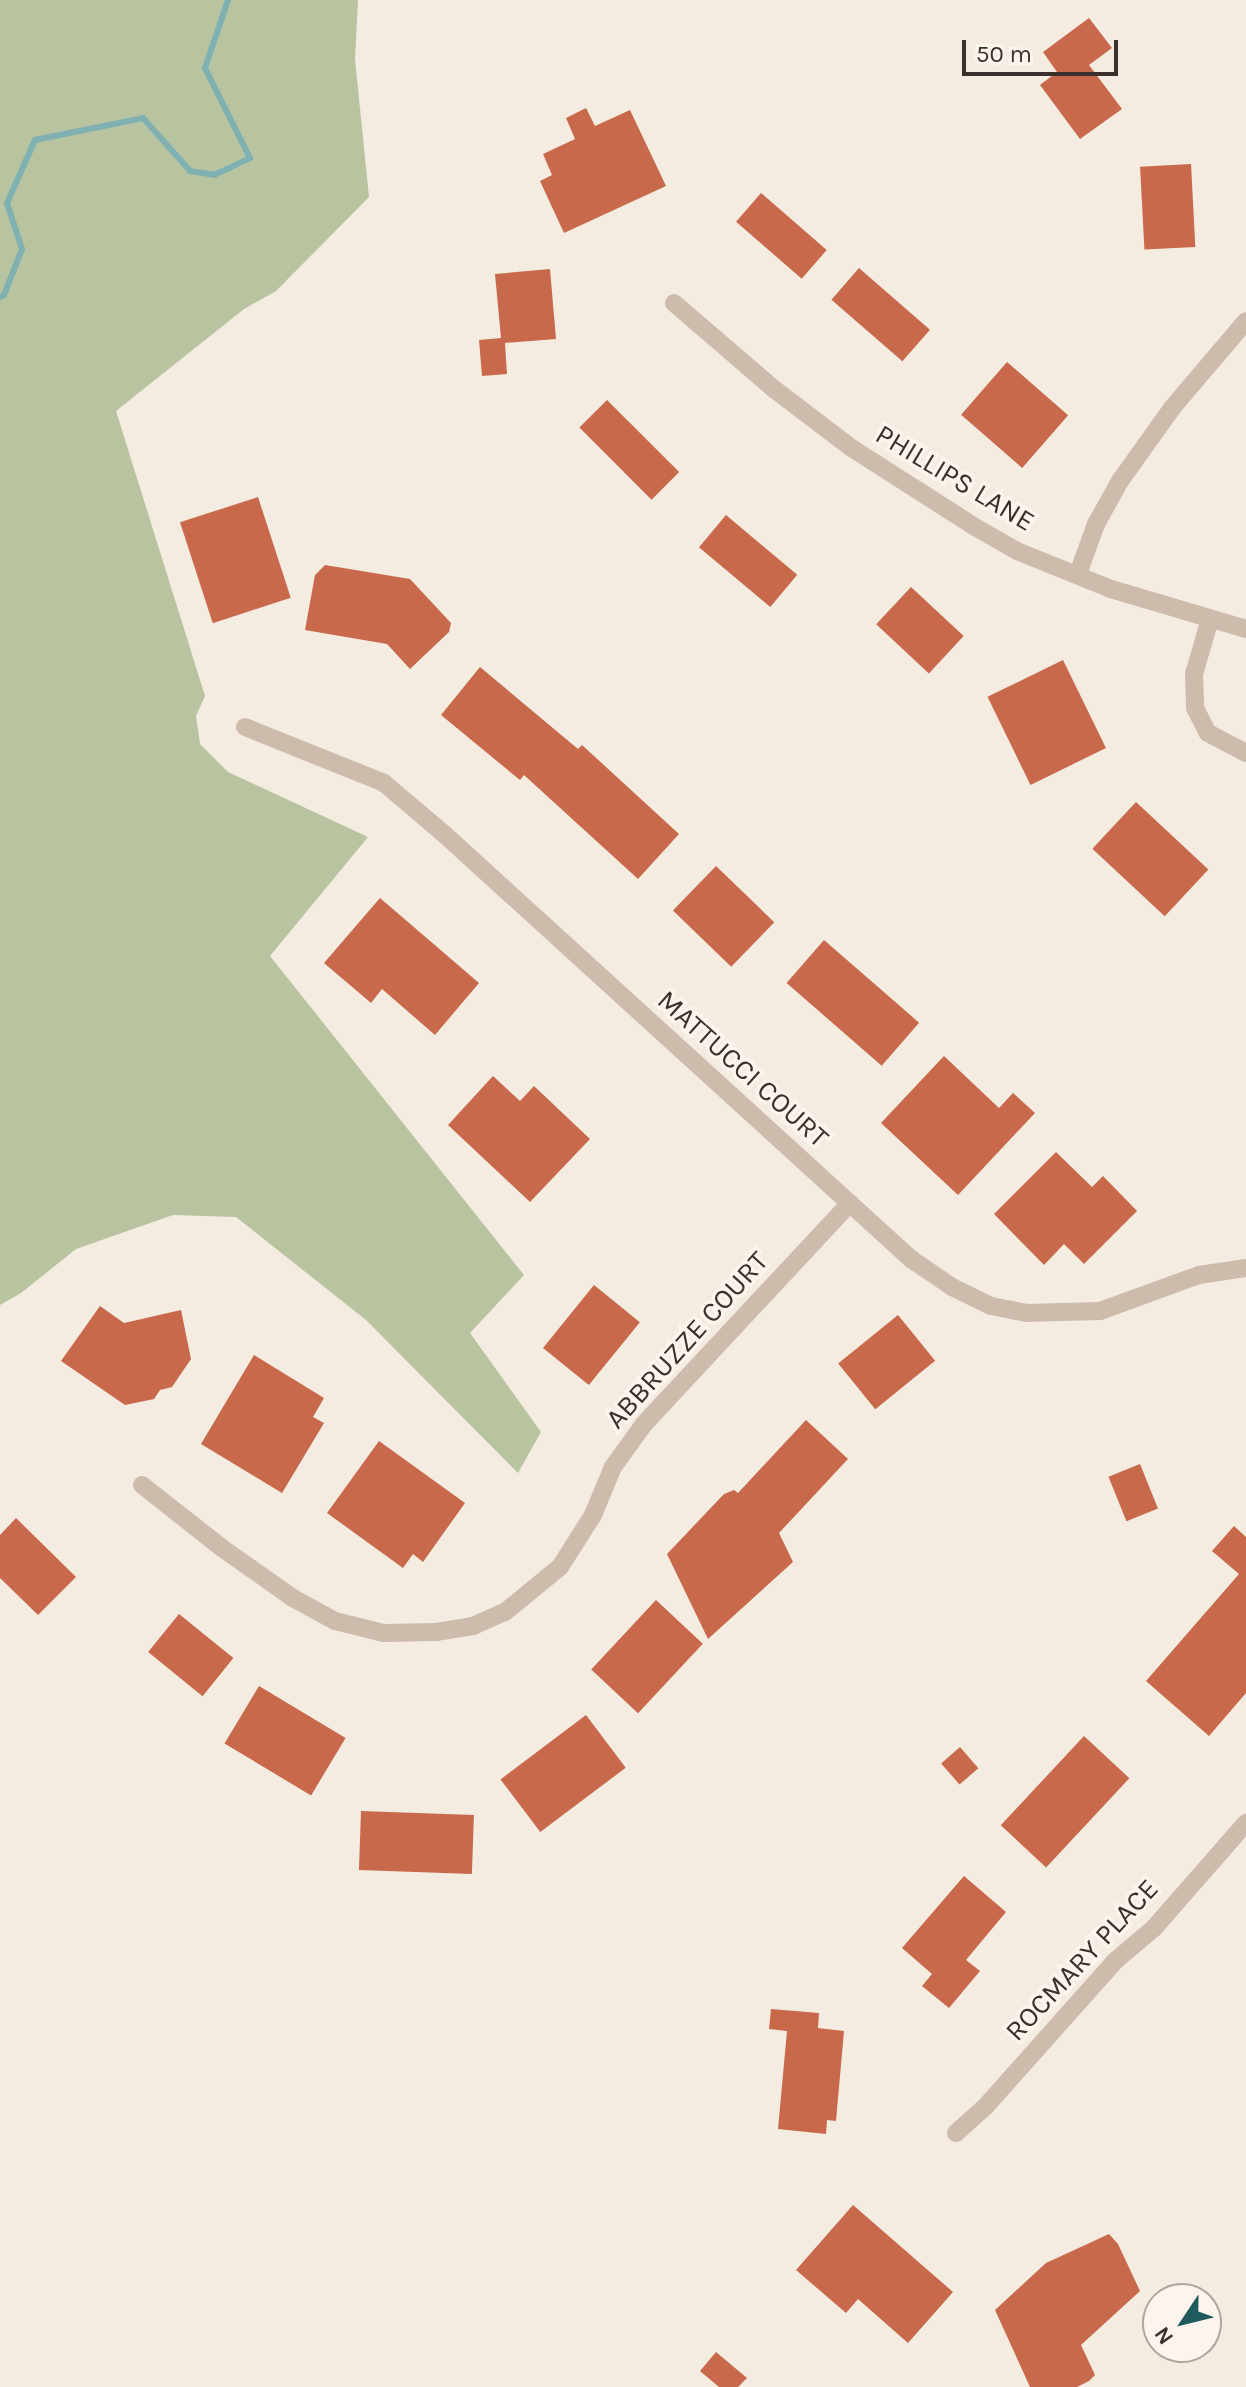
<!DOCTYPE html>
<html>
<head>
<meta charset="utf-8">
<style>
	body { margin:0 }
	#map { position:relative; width:1246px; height:2387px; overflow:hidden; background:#f4ebe1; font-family:Karla,sans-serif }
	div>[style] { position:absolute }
	.green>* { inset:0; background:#b8c4a0 }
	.stream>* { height:6px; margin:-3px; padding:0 3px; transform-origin:3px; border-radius:3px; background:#7fb0b2 }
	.building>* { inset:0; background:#c8694b; transform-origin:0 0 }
	.minor>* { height:18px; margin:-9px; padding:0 9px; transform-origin:9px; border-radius:9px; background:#cdbbac }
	span { translate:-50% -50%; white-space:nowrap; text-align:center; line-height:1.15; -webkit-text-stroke:7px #fbf5ee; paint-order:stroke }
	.street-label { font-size:28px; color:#3b302b }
	.north { position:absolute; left:1142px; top:2283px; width:80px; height:80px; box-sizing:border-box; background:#fbf5ee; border:2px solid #aea6a0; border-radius:50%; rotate:235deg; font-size:22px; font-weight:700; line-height:32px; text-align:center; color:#3b302b }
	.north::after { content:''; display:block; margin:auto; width:28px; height:36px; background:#1f5a5e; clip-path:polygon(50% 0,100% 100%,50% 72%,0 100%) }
	.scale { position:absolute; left:962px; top:40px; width:156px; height:36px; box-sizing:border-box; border:4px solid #3b302b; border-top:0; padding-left:10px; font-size:24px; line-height:28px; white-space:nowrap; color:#3b302b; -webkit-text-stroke:6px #fbf5ee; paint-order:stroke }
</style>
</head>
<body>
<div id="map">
	<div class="green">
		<i style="clip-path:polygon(0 0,358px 0,355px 59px,369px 197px,276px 291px,244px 309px,116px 411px,205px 696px,196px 716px,200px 744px,228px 772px,368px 837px,270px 956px,524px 1275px,470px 1333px,541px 1432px,518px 1473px,366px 1320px,236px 1217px,173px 1215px,76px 1249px,21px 1293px,0 1305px)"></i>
	</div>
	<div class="stream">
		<i style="left:0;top:297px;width:4px;rotate:-27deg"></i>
		<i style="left:4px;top:295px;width:49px;rotate:-68.6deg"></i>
		<i style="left:22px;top:249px;width:48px;rotate:-108.1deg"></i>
		<i style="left:7px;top:203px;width:69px;rotate:-66deg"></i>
		<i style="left:35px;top:140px;width:110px;rotate:-11.5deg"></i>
		<i style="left:143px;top:118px;width:71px;rotate:48.4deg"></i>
		<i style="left:190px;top:171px;width:24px;rotate:9deg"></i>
		<i style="left:214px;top:175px;width:40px;rotate:-25deg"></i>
		<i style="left:250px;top:158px;width:101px;rotate:-116.6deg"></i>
		<i style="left:205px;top:68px;width:72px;rotate:-71.3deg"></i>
	</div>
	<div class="building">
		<i style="clip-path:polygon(1089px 18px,1112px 48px,1089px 65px,1122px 109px,1080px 139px,1040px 85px,1057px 72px,1043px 52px)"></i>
		<i style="clip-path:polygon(586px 108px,595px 126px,630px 110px,666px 186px,564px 233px,540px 181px,552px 175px,543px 154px,575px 139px,566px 118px)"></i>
		<i style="left:1191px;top:164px;width:83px;height:51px;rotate:87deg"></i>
		<i style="left:761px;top:193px;width:87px;height:38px;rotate:41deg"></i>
		<i style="left:859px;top:268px;width:94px;height:42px;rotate:41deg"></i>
		<i style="clip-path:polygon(550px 269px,556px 339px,505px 343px,507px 374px,482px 376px,479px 340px,501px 338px,495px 274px)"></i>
		<i style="left:1007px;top:362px;width:81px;height:70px;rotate:41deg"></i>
		<i style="left:607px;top:400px;width:102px;height:39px;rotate:45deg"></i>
		<i style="left:258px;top:497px;width:106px;height:82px;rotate:72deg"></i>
		<i style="left:726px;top:515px;width:93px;height:42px;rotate:40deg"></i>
		<i style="clip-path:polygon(325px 565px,410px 579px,451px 623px,449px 632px,410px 669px,387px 644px,305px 630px,315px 575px)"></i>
		<i style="left:911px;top:587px;width:72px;height:51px;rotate:43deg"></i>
		<i style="left:1063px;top:660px;width:98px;height:84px;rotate:64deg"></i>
		<i style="clip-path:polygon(480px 667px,578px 749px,582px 745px,679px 834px,638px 879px,524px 775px,520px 780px,441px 715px)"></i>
		<i style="left:1136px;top:802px;width:99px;height:64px;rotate:43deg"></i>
		<i style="left:716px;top:866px;width:81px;height:62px;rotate:44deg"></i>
		<i style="clip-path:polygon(380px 898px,479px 983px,435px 1035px,382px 989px,371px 1003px,324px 963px)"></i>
		<i style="left:824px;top:940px;width:126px;height:57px;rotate:41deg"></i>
		<i style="clip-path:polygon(944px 1056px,999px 1108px,1013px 1093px,1035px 1113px,958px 1195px,881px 1123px)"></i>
		<i style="clip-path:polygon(493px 1076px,520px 1101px,534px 1086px,590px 1139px,530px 1202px,448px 1125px)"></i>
		<i style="clip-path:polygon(1056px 1152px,1092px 1187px,1103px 1176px,1137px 1211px,1084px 1264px,1064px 1244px,1044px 1265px,994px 1214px)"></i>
		<i style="left:594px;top:1285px;width:59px;height:81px;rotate:39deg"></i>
		<i style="clip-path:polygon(100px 1306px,124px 1323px,181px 1310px,191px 1359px,172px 1387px,160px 1390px,154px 1399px,125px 1405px,61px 1361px)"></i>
		<i style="left:898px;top:1315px;width:59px;height:77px;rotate:51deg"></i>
		<i style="clip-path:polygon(254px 1355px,324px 1398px,313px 1417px,324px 1423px,282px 1493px,201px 1444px)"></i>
		<i style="clip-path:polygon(806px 1420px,848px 1459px,779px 1533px,793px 1562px,708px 1639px,667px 1554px,724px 1494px,734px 1490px,738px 1493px)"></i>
		<i style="clip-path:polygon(379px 1441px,465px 1503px,423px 1562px,413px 1554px,403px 1568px,327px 1513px)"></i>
		<i style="left:1140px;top:1464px;width:48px;height:34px;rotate:68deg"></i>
		<i style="clip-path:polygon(16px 1518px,76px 1577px,38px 1615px,0 1578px,0 1535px)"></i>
		<i style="clip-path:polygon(1234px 1526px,1246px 1537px,1246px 1693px,1209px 1736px,1146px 1681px,1239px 1574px,1212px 1551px)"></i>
		<i style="left:656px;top:1600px;width:64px;height:95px;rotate:43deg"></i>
		<i style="left:179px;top:1614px;width:70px;height:49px;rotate:39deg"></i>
		<i style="left:259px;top:1686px;width:101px;height:67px;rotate:31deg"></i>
		<i style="left:586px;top:1715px;width:66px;height:107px;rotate:53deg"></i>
		<i style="left:1084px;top:1736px;width:62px;height:122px;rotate:43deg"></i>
		<i style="left:960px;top:1747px;width:28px;height:25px;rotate:49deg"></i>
		<i style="left:361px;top:1811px;width:113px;height:59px;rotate:2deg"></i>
		<i style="clip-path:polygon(964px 1876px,1006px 1912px,966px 1960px,980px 1971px,949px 2008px,922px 1986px,932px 1974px,902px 1948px)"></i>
		<i style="clip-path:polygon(771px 2009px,819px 2013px,818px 2028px,844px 2031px,836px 2121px,827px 2120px,826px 2134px,778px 2129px,787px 2031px,769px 2029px)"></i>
		<i style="clip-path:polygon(853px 2205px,953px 2292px,908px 2343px,858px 2299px,846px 2313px,796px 2270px)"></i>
		<i style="clip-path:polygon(1109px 2234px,1118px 2244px,1140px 2291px,1081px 2345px,1095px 2375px,1089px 2381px,1077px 2387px,1030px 2387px,995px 2310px,1046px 2263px)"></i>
		<i style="clip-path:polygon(716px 2352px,747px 2378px,738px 2387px,719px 2387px,700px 2371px)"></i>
	</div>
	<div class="minor">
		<i style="left:674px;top:303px;width:132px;rotate:40.7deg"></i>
		<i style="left:774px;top:389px;width:96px;rotate:37.3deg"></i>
		<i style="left:850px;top:447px;width:148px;rotate:32.6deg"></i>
		<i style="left:975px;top:527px;width:48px;rotate:29.7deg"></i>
		<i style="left:1017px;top:551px;width:101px;rotate:22deg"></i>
		<i style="left:1111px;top:589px;width:141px;rotate:16.5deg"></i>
		<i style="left:1078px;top:574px;width:53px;rotate:-70.2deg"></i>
		<i style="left:1096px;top:524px;width:49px;rotate:-60.8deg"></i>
		<i style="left:1120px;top:481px;width:90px;rotate:-54.5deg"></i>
		<i style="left:1172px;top:408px;width:114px;rotate:-49.6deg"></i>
		<i style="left:1210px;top:619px;width:57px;rotate:106.2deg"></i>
		<i style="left:1194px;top:674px;width:34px;rotate:88deg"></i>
		<i style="left:1195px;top:708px;width:28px;rotate:63deg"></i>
		<i style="left:1208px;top:733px;width:43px;rotate:27.8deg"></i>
		<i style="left:245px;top:727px;width:150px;rotate:21.9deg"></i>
		<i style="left:384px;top:783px;width:77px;rotate:40.3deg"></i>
		<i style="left:443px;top:833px;width:633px;rotate:42.31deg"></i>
		<i style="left:911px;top:1259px;width:50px;rotate:34.3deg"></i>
		<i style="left:952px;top:1287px;width:43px;rotate:26deg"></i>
		<i style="left:991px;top:1306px;width:36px;rotate:11deg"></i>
		<i style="left:1026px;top:1313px;width:74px;rotate:-1.5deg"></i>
		<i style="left:1100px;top:1311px;width:105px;rotate:-20deg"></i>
		<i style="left:1199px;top:1275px;width:48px;rotate:-8.5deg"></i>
		<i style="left:142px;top:1485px;width:102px;rotate:38.2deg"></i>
		<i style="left:222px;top:1548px;width:87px;rotate:35.2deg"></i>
		<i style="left:293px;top:1598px;width:48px;rotate:28.7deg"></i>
		<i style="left:335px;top:1621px;width:50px;rotate:13.8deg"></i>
		<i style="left:384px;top:1633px;width:52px;rotate:-1.1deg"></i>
		<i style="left:436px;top:1632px;width:37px;rotate:-9deg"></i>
		<i style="left:473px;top:1626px;width:35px;rotate:-24deg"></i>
		<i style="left:505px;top:1612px;width:71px;rotate:-39.3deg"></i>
		<i style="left:560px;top:1567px;width:62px;rotate:-57.6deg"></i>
		<i style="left:593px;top:1515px;width:52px;rotate:-67.4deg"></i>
		<i style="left:613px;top:1467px;width:53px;rotate:-54.2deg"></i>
		<i style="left:644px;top:1424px;width:302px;rotate:-47deg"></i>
		<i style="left:956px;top:2133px;width:39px;rotate:-42deg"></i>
		<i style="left:985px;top:2107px;width:195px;rotate:-48.3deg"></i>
		<i style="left:1115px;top:1961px;width:51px;rotate:-40.2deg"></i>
		<i style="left:1154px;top:1928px;width:140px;rotate:-48.8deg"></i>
	</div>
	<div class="street-label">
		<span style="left:955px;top:478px;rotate:31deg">PHILLIPS LANE</span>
		<span style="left:743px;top:1069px;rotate:42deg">MATTUCCI COURT</span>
		<span style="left:687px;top:1340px;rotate:-48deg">ABBRUZZE COURT</span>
		<span style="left:1082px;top:1960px;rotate:-47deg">ROCMARY PLACE</span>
	</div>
	<div class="north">N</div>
	<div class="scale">50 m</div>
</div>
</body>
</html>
